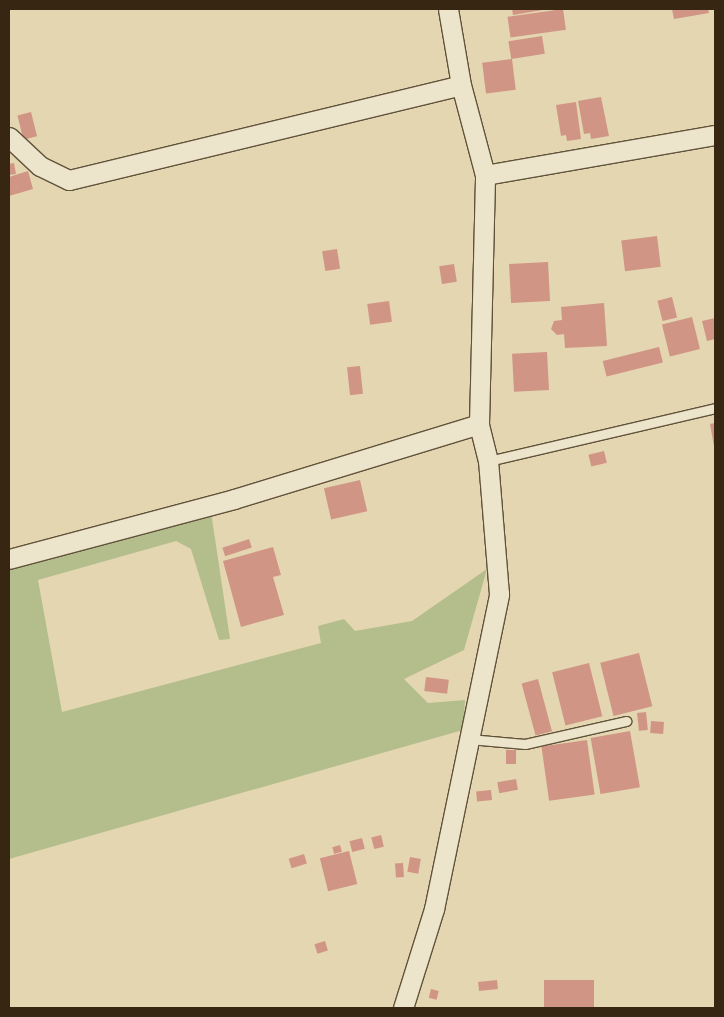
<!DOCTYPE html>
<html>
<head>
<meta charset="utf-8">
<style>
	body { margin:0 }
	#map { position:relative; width:724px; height:1017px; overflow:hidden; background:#e3d6b1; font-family:"Libre Caslon Text",serif }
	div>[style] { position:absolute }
	.green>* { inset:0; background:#b4be8c }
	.building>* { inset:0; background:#d19585; transform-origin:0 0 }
	.roads { filter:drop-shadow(1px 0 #61523a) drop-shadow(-1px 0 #61523a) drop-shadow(0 1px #61523a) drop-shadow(0 -1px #61523a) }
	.lane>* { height:9px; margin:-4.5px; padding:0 4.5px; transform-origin:4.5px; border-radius:4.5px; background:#ede4cc }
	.street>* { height:19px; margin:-9.5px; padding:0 9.5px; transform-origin:9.5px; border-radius:9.5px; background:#ede4cc }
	span { translate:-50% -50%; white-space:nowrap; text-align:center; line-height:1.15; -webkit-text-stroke:4px #ede4cc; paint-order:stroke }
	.frame { position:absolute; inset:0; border:10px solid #362612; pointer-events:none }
</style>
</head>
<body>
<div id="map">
	<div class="green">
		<i style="clip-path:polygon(211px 512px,230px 639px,219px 640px,191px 549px,176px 541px,38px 580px,62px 712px,321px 643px,318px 626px,344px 619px,355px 631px,412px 621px,487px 569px,464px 650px,404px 679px,428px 703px,465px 700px,463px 730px,9px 859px,9px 566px)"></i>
	</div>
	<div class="building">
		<i style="clip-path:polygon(512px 9px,542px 9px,543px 10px,513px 15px)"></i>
		<i style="left:563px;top:9px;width:21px;height:56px;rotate:82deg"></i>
		<i style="clip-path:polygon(672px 9px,708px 9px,709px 13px,674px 19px)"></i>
		<i style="left:542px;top:36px;width:18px;height:34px;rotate:81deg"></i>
		<i style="left:512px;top:59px;width:31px;height:30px;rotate:83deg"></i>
		<i style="clip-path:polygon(601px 97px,609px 136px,591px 139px,590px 133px,584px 134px,578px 101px)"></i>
		<i style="clip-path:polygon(576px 102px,581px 139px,567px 141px,566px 135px,561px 136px,556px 105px)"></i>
		<i style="left:31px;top:112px;width:25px;height:14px;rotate:76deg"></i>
		<i style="clip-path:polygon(14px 163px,16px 174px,9px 175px,9px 164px)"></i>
		<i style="clip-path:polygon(28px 171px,33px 189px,9px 196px,9px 177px)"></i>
		<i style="left:657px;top:236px;width:31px;height:36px;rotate:83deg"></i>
		<i style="left:337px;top:249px;width:20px;height:15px;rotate:81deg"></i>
		<i style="left:548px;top:262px;width:39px;height:39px;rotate:87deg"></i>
		<i style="left:454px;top:264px;width:18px;height:15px;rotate:81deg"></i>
		<i style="left:672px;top:297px;width:21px;height:15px;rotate:76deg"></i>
		<i style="left:389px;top:301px;width:21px;height:22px;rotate:82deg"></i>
		<i style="clip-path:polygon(604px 303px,607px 346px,565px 348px,564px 334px,557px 335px,551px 329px,554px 321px,562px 320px,561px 307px)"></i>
		<i style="left:692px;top:317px;width:33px;height:31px;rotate:76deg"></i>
		<i style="clip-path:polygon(715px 318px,715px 339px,707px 341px,702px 321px)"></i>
		<i style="left:659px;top:347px;width:16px;height:58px;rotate:76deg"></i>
		<i style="left:547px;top:352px;width:38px;height:35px;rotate:87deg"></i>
		<i style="left:360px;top:366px;width:28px;height:13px;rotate:84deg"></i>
		<i style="clip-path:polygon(715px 423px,715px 446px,714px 446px,710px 424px)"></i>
		<i style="left:604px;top:451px;width:12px;height:16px;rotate:76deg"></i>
		<i style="left:360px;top:480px;width:32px;height:37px;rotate:77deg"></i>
		<i style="left:249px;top:539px;width:9px;height:28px;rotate:72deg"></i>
		<i style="clip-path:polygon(273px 547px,281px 575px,273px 577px,284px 615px,241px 627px,223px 561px)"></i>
		<i style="left:639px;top:653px;width:55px;height:40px;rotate:76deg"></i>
		<i style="left:589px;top:663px;width:55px;height:38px;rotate:76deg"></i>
		<i style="left:426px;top:677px;width:23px;height:14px;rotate:7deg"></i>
		<i style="left:538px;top:679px;width:54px;height:17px;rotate:75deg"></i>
		<i style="left:646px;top:712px;width:18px;height:9px;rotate:84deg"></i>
		<i style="left:651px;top:721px;width:13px;height:12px;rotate:4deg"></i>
		<i style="left:630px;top:731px;width:57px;height:40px;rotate:80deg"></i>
		<i style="left:587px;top:740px;width:55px;height:46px;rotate:82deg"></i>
		<i style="left:506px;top:750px;width:10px;height:14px"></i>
		<i style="left:516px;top:779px;width:11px;height:19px;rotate:80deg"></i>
		<i style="left:491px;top:790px;width:10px;height:15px;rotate:84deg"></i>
		<i style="left:381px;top:835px;width:12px;height:10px;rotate:76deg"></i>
		<i style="left:362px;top:838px;width:11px;height:13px;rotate:75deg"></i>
		<i style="left:340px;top:845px;width:7px;height:8px;rotate:74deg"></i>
		<i style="left:349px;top:851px;width:34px;height:30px;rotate:76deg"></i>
		<i style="left:304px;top:854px;width:10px;height:16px;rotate:73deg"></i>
		<i style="left:410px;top:857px;width:11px;height:15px;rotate:10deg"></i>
		<i style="left:403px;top:863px;width:14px;height:8px;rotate:86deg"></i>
		<i style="left:325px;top:941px;width:10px;height:11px;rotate:73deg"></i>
		<i style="left:497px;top:980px;width:9px;height:19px;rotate:84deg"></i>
		<i style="left:544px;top:980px;width:50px;height:28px"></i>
		<i style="left:431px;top:989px;width:8px;height:9px;rotate:14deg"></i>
	</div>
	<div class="roads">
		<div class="lane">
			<i style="left:488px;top:461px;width:233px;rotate:-13.1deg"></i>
			<i style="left:469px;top:739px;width:56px;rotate:5.1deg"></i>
			<i style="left:525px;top:744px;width:104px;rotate:-12.8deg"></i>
		</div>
		<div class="street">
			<i style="left:9px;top:137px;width:42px;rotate:43.1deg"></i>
			<i style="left:40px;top:166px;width:32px;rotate:26deg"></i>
			<i style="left:69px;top:180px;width:403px;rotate:-13.6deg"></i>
			<i style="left:485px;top:175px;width:233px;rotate:-9.9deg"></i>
			<i style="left:9px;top:559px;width:233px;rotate:-14.9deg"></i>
			<i style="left:234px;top:499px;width:256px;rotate:-17deg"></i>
			<i style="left:403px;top:1008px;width:104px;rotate:-72.6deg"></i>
			<i style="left:434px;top:909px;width:322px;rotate:-78.3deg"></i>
			<i style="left:499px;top:594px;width:133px;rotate:-94.7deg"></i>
			<i style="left:488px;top:461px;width:38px;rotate:-104deg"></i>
			<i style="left:479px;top:424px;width:249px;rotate:-88.6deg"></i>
			<i style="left:485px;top:175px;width:93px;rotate:-104.9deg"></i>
			<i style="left:461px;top:85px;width:77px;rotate:-99.7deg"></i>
		</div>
	</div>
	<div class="frame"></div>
</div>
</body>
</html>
